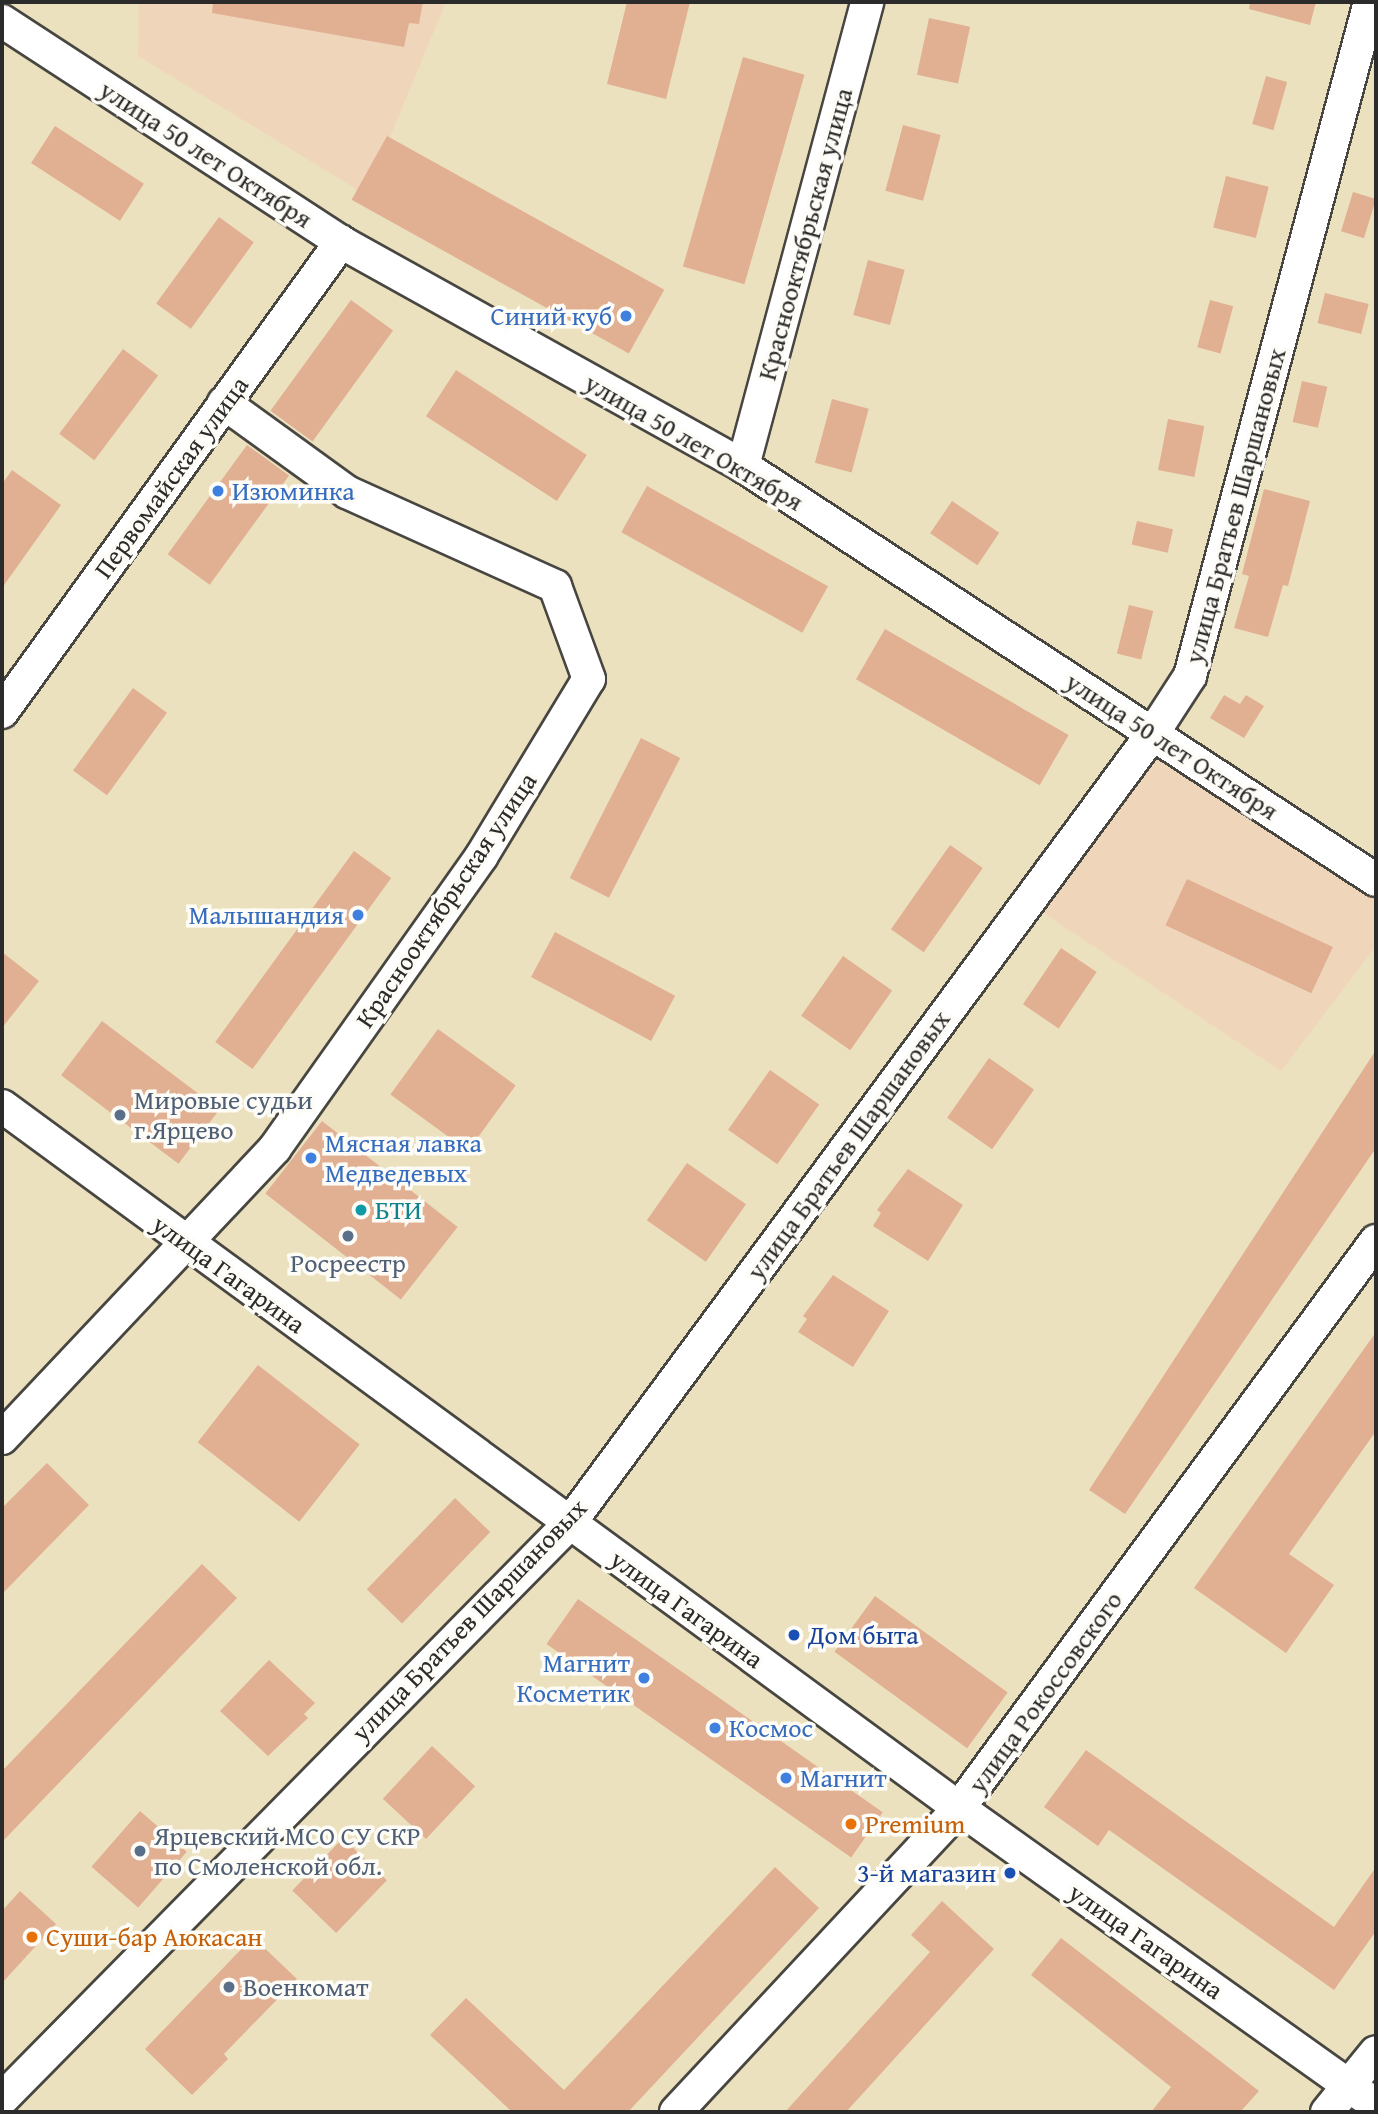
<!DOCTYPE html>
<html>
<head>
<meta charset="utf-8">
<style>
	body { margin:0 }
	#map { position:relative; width:1378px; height:2114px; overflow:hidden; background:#ece1be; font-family:"Gentium Book Plus",serif }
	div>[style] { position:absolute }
	.built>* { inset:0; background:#efd6bb }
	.building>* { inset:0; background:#e1af92; transform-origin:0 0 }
	.roads { filter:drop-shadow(2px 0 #484641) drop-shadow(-2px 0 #484641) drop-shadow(0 2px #484641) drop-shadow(0 -2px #484641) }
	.minor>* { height:32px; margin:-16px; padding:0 16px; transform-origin:16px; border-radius:16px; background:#fff }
	.dots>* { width:19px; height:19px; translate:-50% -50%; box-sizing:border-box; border:4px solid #fdfcf7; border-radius:50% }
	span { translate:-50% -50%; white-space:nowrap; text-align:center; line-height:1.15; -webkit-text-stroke:7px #fdfcf7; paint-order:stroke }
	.street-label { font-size:26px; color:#2b2b2b }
	.shop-label { font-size:26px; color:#366cbe }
	.right { translate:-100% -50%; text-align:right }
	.left { translate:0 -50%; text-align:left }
	.service-label { font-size:26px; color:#4e5e75 }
	.culture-label { font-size:26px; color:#0d838f }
	.transit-label { font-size:26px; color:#164399 }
	.food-label { font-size:26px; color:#c56008 }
	.frame { position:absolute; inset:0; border:4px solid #2b2b2b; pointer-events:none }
</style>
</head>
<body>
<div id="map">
	<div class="built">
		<i style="clip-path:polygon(139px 2px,446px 2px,366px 195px,138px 56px)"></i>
		<i style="clip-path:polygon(1153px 733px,1376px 887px,1376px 946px,1281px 1071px,1027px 902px)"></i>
	</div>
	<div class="building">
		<i style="clip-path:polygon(213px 2px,423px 2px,419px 24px,409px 23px,404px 47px,212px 13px)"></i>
		<i style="clip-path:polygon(627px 2px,690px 2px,666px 99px,607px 84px)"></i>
		<i style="clip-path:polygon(1250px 2px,1316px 2px,1310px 25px,1249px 9px)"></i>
		<i style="left:929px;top:18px;width:42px;height:58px;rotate:12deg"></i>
		<i style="left:743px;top:57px;width:64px;height:218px;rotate:16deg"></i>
		<i style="left:1266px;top:76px;width:22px;height:50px;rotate:16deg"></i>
		<i style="left:903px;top:125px;width:39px;height:68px;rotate:15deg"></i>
		<i style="left:55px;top:126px;width:106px;height:44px;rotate:33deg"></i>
		<i style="left:387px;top:136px;width:317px;height:73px;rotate:29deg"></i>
		<i style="left:1226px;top:176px;width:44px;height:53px;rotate:14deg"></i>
		<i style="left:1353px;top:192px;width:24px;height:41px;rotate:17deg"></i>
		<i style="left:219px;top:217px;width:43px;height:107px;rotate:36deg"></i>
		<i style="left:868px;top:260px;width:38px;height:57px;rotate:15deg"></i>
		<i style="left:1325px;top:293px;width:45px;height:31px;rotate:14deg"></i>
		<i style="left:351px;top:300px;width:52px;height:137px;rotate:36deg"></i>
		<i style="left:1210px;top:300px;width:24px;height:49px;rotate:15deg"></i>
		<i style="left:123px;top:349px;width:44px;height:106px;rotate:37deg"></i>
		<i style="left:456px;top:370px;width:156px;height:55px;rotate:33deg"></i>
		<i style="left:1302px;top:381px;width:26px;height:42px;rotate:13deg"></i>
		<i style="left:832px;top:399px;width:38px;height:66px;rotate:15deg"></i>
		<i style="left:1168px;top:419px;width:37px;height:52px;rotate:11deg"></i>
		<i style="left:247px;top:445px;width:52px;height:135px;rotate:36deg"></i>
		<i style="clip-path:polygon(12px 470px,61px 505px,2px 588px,2px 484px)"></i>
		<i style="left:647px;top:486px;width:207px;height:53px;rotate:29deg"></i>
		<i style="clip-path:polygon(1264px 489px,1310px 501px,1288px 586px,1283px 585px,1268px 637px,1234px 628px,1249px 576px,1242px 574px)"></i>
		<i style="left:952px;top:501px;width:57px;height:39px;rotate:34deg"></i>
		<i style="left:1137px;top:521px;width:37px;height:24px;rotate:13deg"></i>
		<i style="left:1129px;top:605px;width:25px;height:50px;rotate:14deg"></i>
		<i style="left:885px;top:629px;width:212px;height:58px;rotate:30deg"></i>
		<i style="left:133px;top:688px;width:42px;height:102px;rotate:36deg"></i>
		<i style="clip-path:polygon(1224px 695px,1240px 704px,1246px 695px,1264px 706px,1244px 738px,1210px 718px)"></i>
		<i style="left:641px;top:738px;width:44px;height:157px;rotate:27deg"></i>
		<i style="left:950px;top:845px;width:40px;height:103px;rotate:35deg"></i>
		<i style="left:354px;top:851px;width:46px;height:236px;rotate:36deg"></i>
		<i style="left:1187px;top:879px;width:161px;height:51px;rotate:25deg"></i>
		<i style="left:555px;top:932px;width:136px;height:51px;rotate:28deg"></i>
		<i style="left:1061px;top:948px;width:43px;height:68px;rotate:34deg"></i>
		<i style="clip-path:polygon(2px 952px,39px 981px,2px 1028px)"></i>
		<i style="left:843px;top:956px;width:60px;height:73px;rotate:35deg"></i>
		<i style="left:102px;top:1021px;width:147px;height:68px;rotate:37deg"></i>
		<i style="left:438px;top:1029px;width:96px;height:81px;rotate:36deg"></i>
		<i style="clip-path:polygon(1376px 1050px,1376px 1148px,1125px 1514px,1089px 1490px)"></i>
		<i style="left:989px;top:1058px;width:55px;height:73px;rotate:35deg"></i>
		<i style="left:770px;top:1070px;width:60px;height:73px;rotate:35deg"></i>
		<i style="left:322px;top:1121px;width:172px;height:92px;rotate:38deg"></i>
		<i style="left:687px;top:1163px;width:72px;height:70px;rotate:35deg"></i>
		<i style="clip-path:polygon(908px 1169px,963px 1205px,928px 1261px,873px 1226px,881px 1213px,877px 1210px)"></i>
		<i style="clip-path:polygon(833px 1275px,889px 1311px,853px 1367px,798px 1332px,807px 1319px,803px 1316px)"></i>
		<i style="clip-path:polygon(1376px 1332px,1376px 1431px,1289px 1554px,1334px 1585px,1286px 1653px,1194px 1588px)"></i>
		<i style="left:258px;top:1365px;width:129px;height:98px;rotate:38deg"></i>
		<i style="clip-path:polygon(47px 1463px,89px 1505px,2px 1594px,2px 1508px)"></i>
		<i style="left:455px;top:1498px;width:49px;height:127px;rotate:44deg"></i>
		<i style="clip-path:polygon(202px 1564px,237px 1598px,2px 1842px,2px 1771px)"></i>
		<i style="left:875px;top:1596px;width:164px;height:69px;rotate:36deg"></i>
		<i style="left:578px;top:1599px;width:372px;height:55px;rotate:35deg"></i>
		<i style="clip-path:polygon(269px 1660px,315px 1703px,304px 1714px,308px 1718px,268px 1756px,220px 1711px)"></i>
		<i style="left:432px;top:1746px;width:59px;height:72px;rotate:43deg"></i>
		<i style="clip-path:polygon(1086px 1750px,1334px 1927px,1376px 1867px,1376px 1931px,1334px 1990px,1109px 1830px,1098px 1846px,1044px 1807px)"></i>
		<i style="left:140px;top:1811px;width:62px;height:74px;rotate:41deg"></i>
		<i style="left:343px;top:1838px;width:61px;height:73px;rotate:44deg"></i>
		<i style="clip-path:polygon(775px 1867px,819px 1908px,628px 2112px,512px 2112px,430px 2035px,466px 1998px,564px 2090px)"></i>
		<i style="clip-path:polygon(20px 1891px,56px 1924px,2px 1983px,2px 1911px)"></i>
		<i style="clip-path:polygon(942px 1901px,994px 1949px,846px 2112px,785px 2112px,930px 1952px,911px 1935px)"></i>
		<i style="clip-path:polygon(253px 1937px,297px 1979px,224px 2054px,228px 2059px,192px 2095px,145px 2049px)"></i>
		<i style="clip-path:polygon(1061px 1938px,1259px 2091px,1240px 2112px,1151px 2112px,1171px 2087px,1031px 1975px)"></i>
	</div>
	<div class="roads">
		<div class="minor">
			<i style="left:2px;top:21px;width:405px;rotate:33.1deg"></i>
			<i style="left:341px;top:242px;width:460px;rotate:29.1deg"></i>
			<i style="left:743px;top:466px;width:756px;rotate:33.19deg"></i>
			<i style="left:743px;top:466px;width:480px;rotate:-75deg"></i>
			<i style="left:2px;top:712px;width:580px;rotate:-54.2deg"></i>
			<i style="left:2px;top:1106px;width:1187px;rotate:36.26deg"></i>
			<i style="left:959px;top:1808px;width:512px;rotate:35.46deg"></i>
			<i style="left:2px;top:1438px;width:398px;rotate:-46.7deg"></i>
			<i style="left:275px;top:1148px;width:357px;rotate:-54.7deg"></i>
			<i style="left:481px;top:857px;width:208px;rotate:-58.8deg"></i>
			<i style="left:589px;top:679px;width:99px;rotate:-110.1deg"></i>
			<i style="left:555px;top:586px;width:228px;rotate:-155.7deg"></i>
			<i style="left:347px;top:492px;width:152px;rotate:-144.1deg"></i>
			<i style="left:2px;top:2099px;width:808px;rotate:-45.4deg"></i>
			<i style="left:569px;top:1524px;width:983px;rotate:-53.56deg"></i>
			<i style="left:1153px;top:733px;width:68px;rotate:-57deg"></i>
			<i style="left:1190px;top:676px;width:698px;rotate:-75.05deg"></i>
			<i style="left:676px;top:2112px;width:415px;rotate:-47deg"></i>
			<i style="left:959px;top:1808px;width:704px;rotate:-53.67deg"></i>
			<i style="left:1327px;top:2112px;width:77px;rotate:-50.8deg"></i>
		</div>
	</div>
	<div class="dots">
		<i style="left:626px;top:316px;background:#3f7fe0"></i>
		<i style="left:218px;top:491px;background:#3f7fe0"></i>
		<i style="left:358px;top:915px;background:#3f7fe0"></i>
		<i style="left:120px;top:1115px;background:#5c6f8a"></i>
		<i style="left:311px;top:1158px;background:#3f7fe0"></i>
		<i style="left:361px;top:1210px;background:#0f9aa8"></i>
		<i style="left:348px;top:1236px;background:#5c6f8a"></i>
		<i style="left:794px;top:1635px;background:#1a4fb4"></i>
		<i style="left:644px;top:1678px;background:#3f7fe0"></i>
		<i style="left:715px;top:1728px;background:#3f7fe0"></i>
		<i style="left:786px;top:1778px;background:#3f7fe0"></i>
		<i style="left:851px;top:1824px;background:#e8710a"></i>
		<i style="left:140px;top:1851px;background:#5c6f8a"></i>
		<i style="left:1010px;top:1873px;background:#1a4fb4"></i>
		<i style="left:32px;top:1937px;background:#e8710a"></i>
		<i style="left:229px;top:1987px;background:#5c6f8a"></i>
	</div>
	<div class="street-label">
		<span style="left:206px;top:154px;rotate:33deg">улица 50 лет Октября</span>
		<span style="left:805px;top:234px;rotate:-75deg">Краснооктябрьская улица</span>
		<span style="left:694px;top:442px;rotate:30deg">улица 50 лет Октября</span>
		<span style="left:171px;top:477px;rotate:-54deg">Первомайская улица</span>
		<span style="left:1235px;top:506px;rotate:-75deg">улица Братьев Шаршановых</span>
		<span style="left:1172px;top:746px;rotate:33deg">улица 50 лет Октября</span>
		<span style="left:446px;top:900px;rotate:-56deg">Краснооктябрьская улица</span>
		<span style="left:848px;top:1145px;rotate:-54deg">улица Братьев Шаршановых</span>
		<span style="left:229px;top:1274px;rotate:36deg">улица Гагарина</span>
		<span style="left:687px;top:1609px;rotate:36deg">улица Гагарина</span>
		<span style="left:469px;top:1620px;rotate:-46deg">улица Братьев Шаршановых</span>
		<span style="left:1045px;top:1692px;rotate:-54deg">улица Рокоссовского</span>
		<span style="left:1146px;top:1941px;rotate:35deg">улица Гагарина</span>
	</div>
	<div class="shop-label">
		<span class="right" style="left:612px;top:316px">Синий куб</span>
		<span class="left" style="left:232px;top:491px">Изюминка</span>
		<span class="right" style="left:344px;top:915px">Малышандия</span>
		<span class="left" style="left:325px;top:1158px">Мясная лавка<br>Медведевых</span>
		<span class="right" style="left:630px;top:1678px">Магнит<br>Косметик</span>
		<span class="left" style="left:729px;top:1728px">Космос</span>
		<span class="left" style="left:800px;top:1778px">Магнит</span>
	</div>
	<div class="service-label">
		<span class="left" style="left:134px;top:1115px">Мировые судьи<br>г.Ярцево</span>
		<span style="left:348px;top:1263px">Росреестр</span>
		<span class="left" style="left:154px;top:1851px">Ярцевский МСО СУ СКР<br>по Смоленской обл.</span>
		<span class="left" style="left:243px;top:1987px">Военкомат</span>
	</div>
	<div class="culture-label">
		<span class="left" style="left:375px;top:1210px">БТИ</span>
	</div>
	<div class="transit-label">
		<span class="left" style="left:808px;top:1635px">Дом быта</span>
		<span class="right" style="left:996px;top:1873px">3-й магазин</span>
	</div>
	<div class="food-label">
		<span class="left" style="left:865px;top:1824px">Premium</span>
		<span class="left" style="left:46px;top:1937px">Суши-бар Аюкасан</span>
	</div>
	<div class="frame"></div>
</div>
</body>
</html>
